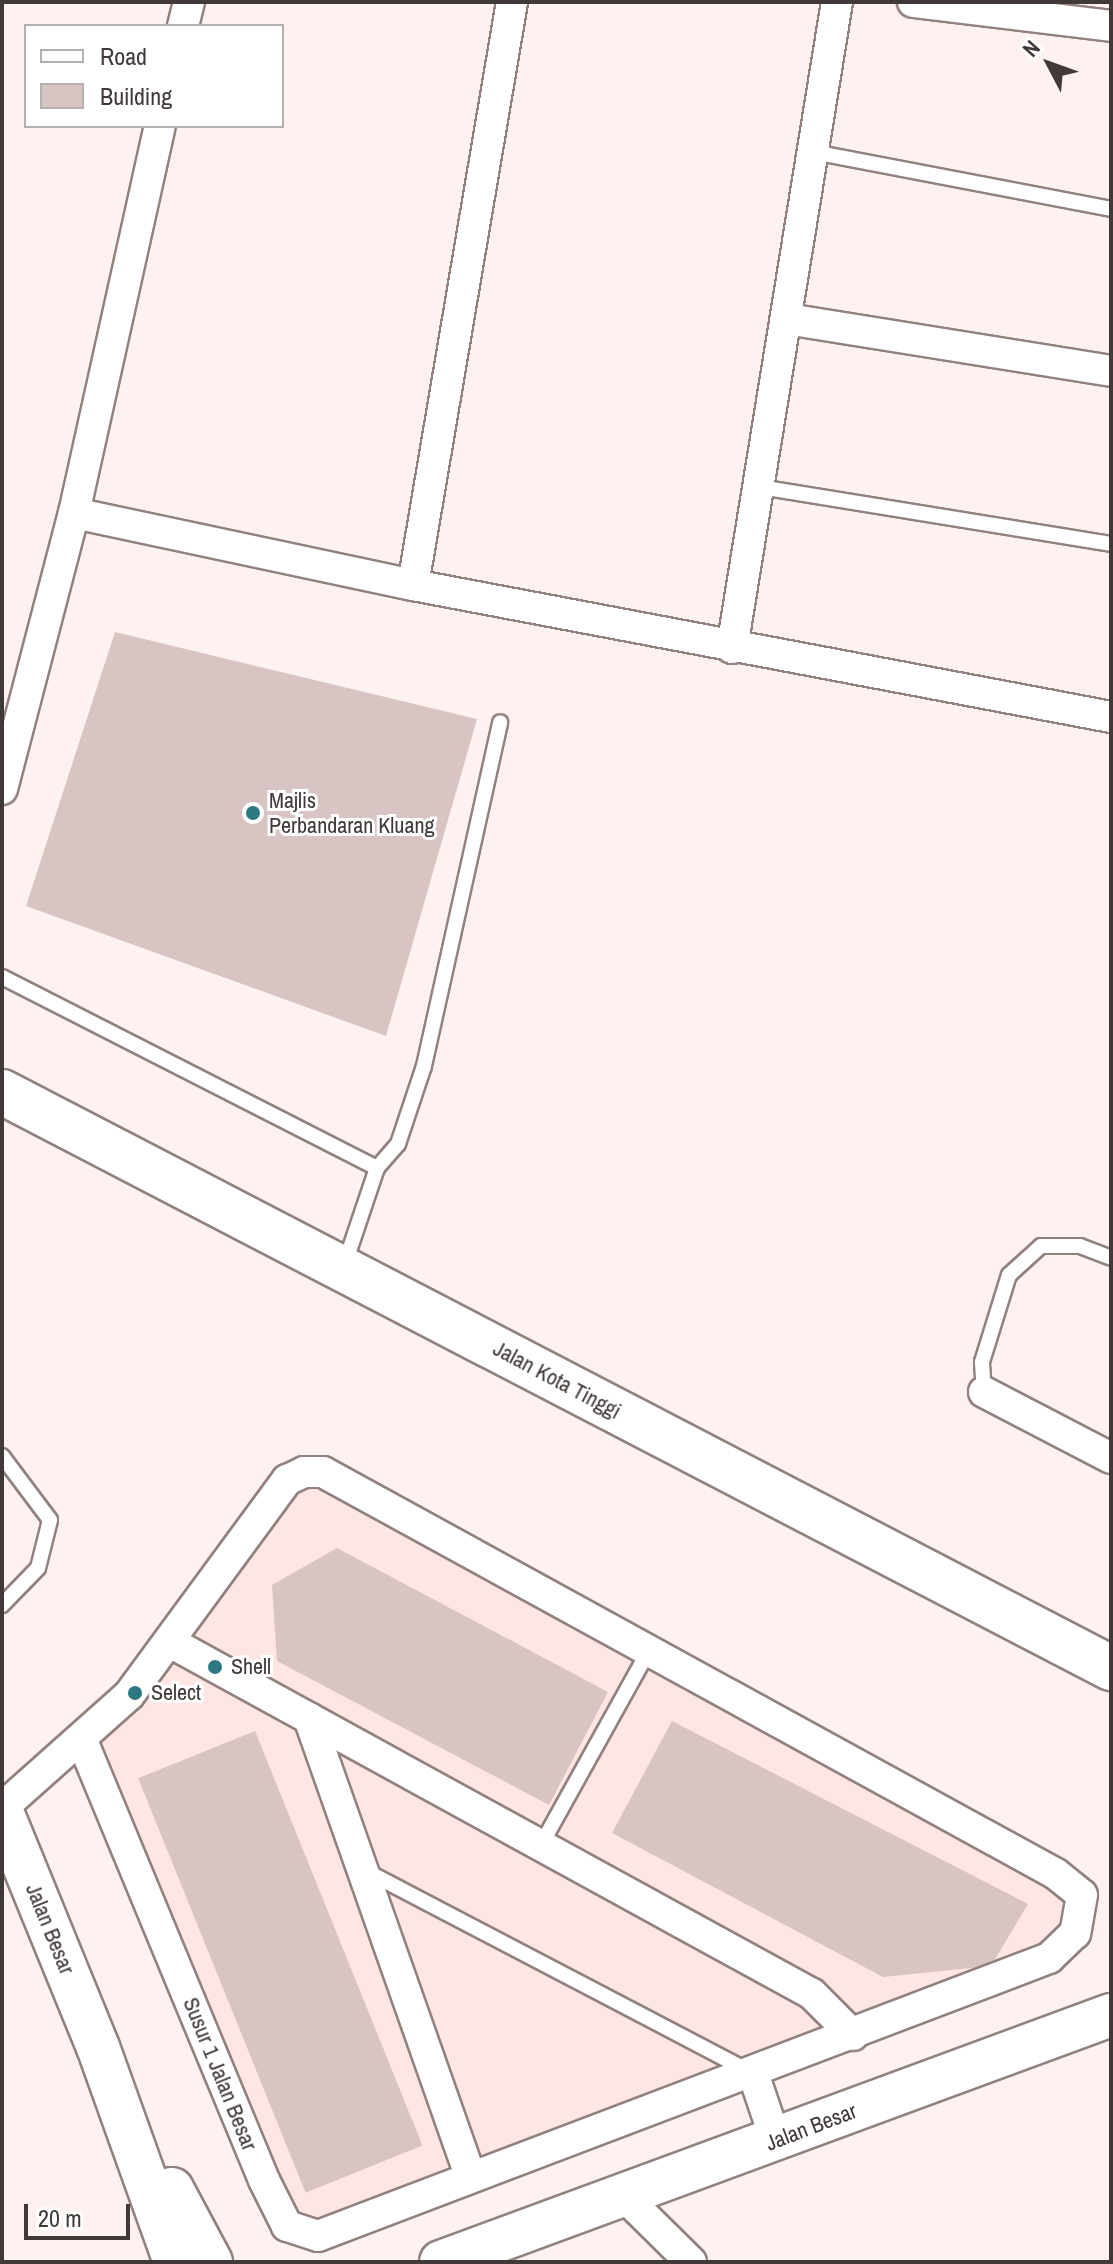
<!DOCTYPE html>
<html>
<head>
<meta charset="utf-8">
<style>
	body { margin:0 }
	#map { position:relative; width:1113px; height:2264px; overflow:hidden; background:#fef2f0; font-family:"Archivo Narrow",sans-serif }
	div>[style] { position:absolute }
	.built>* { inset:0; background:#fde6e3 }
	.building>* { inset:0; background:#d8c5c3; transform-origin:0 0 }
	.roads { filter:drop-shadow(2px 0 #92817e) drop-shadow(-2px 0 #92817e) drop-shadow(0 2px #92817e) drop-shadow(0 -2px #92817e) }
	.lane>* { height:14px; margin:-7px; padding:0 7px; transform-origin:7px; border-radius:7px; background:#fff }
	.street>* { height:30px; margin:-15px; padding:0 15px; transform-origin:15px; border-radius:15px; background:#fff }
	.secondary>* { height:42px; margin:-21px; padding:0 21px; transform-origin:21px; border-radius:21px; background:#fff }
	.highway>* { height:44px; margin:-22px; padding:0 22px; transform-origin:22px; border-radius:22px; background:#fff }
	.dots>* { width:22px; height:22px; translate:-50% -50%; box-sizing:border-box; border:4px solid #fff; border-radius:50% }
	span { translate:-50% -50%; white-space:nowrap; text-align:center; line-height:1.15; -webkit-text-stroke:6px #fff; paint-order:stroke }
	.poi-label { font-size:22px; color:#403937 }
	.left { translate:0 -50%; text-align:left }
	.street-label { font-size:22px; color:#403937 }
	.frame { position:absolute; inset:0; border:4px solid #403937; pointer-events:none }
	.legend { position:absolute; left:24px; top:24px; width:260px; height:104px; box-sizing:border-box; background:#fff; border:2px solid #b3b0af; margin:0; padding:10px 14px; list-style:none; font-size:24px; color:#403937 }
	.legend li { display:flex; align-items:center; gap:16px; height:40px }
	.legend b { width:40px; border:2px solid #b3b0af }
	.north { position:absolute; left:1009px; top:24px; width:80px; height:80px; -webkit-text-stroke:6px #fff; paint-order:stroke; rotate:311deg; font-size:22px; font-weight:700; line-height:32px; text-align:center; color:#403937 }
	.north::after { content:''; display:block; margin:auto; width:28px; height:36px; background:#403937; clip-path:polygon(50% 0,100% 100%,50% 72%,0 100%) }
	.scale { position:absolute; left:24px; top:2204px; width:106px; height:36px; box-sizing:border-box; border:4px solid #403937; border-top:0; padding-left:10px; font-size:24px; line-height:28px; white-space:nowrap; color:#403937; -webkit-text-stroke:6px #fff; paint-order:stroke }
</style>
</head>
<body>
<div id="map">
	<div class="built">
		<i style="clip-path:polygon(301px 1459px,1063px 1863px,1087px 1934px,1059px 1969px,469px 2190px,278px 2234px,66px 1737px,130px 1672px)"></i>
	</div>
	<div class="building">
		<i style="clip-path:polygon(115px 632px,477px 719px,386px 1036px,26px 906px)"></i>
		<i style="clip-path:polygon(337px 1548px,608px 1692px,549px 1805px,277px 1661px,272px 1585px)"></i>
		<i style="clip-path:polygon(672px 1721px,1028px 1904px,991px 1966px,883px 1977px,612px 1833px)"></i>
		<i style="left:255px;top:1731px;width:447px;height:126px;rotate:68deg"></i>
	</div>
	<div class="roads">
		<div class="lane">
			<i style="left:813px;top:152px;width:303px;rotate:10.8deg"></i>
			<i style="left:760px;top:487px;width:356px;rotate:9.2deg"></i>
			<i style="left:2px;top:977px;width:421px;rotate:27deg"></i>
			<i style="left:377px;top:1168px;width:100px;rotate:108.6deg"></i>
			<i style="left:377px;top:1168px;width:32px;rotate:-49deg"></i>
			<i style="left:398px;top:1144px;width:82px;rotate:-71.6deg"></i>
			<i style="left:424px;top:1066px;width:352px;rotate:-77.5deg"></i>
			<i style="left:984px;top:1392px;width:30px;rotate:-94deg"></i>
			<i style="left:982px;top:1362px;width:91px;rotate:-72.8deg"></i>
			<i style="left:1009px;top:1275px;width:43px;rotate:-42.2deg"></i>
			<i style="left:1041px;top:1246px;width:39px"></i>
			<i style="left:1080px;top:1246px;width:33px;rotate:21deg"></i>
			<i style="left:2px;top:1456px;width:80px;rotate:53.1deg"></i>
			<i style="left:50px;top:1520px;width:49px;rotate:104deg"></i>
			<i style="left:38px;top:1568px;width:52px;rotate:134.2deg"></i>
			<i style="left:541px;top:1845px;width:221px;rotate:-61deg"></i>
			<i style="left:366px;top:1871px;width:431px;rotate:27.6deg"></i>
		</div>
		<div class="street">
			<i style="left:512px;top:2px;width:591px;rotate:99.64deg"></i>
			<i style="left:413px;top:585px;width:710px;rotate:10.71deg"></i>
			<i style="left:913px;top:2px;width:199px;rotate:6.9deg"></i>
			<i style="left:183px;top:26px;width:25px;rotate:-76deg"></i>
			<i style="left:787px;top:319px;width:328px;rotate:9.1deg"></i>
			<i style="left:74px;top:513px;width:347px;rotate:12deg"></i>
			<i style="left:732px;top:648px;width:654px;rotate:-80.77deg"></i>
			<i style="left:2px;top:789px;width:285px;rotate:-75.4deg"></i>
			<i style="left:74px;top:513px;width:396px;rotate:-77.5deg"></i>
			<i style="left:984px;top:1392px;width:143px;rotate:27.5deg"></i>
			<i style="left:170px;top:1642px;width:732px;rotate:28.74deg"></i>
			<i style="left:812px;top:1994px;width:58px;rotate:45deg"></i>
			<i style="left:309px;top:1718px;width:485px;rotate:70.6deg"></i>
			<i style="left:2px;top:1808px;width:170px;rotate:-41.7deg"></i>
			<i style="left:129px;top:1695px;width:267px;rotate:-53.7deg"></i>
			<i style="left:287px;top:1480px;width:19px;rotate:-25deg"></i>
			<i style="left:304px;top:1472px;width:19px"></i>
			<i style="left:323px;top:1472px;width:836px;rotate:28.74deg"></i>
			<i style="left:1056px;top:1874px;width:33px;rotate:39deg"></i>
			<i style="left:1082px;top:1895px;width:39px;rotate:100deg"></i>
			<i style="left:1075px;top:1933px;width:36px;rotate:136deg"></i>
			<i style="left:1049px;top:1958px;width:782px;rotate:159.18deg"></i>
			<i style="left:318px;top:2236px;width:33px;rotate:-162deg"></i>
			<i style="left:287px;top:2226px;width:51px;rotate:-116.6deg"></i>
			<i style="left:264px;top:2180px;width:477px;rotate:-112.5deg"></i>
			<i style="left:753px;top:2073px;width:72px;rotate:71.3deg"></i>
			<i style="left:622px;top:2194px;width:97px;rotate:44.6deg"></i>
		</div>
		<div class="secondary">
			<i style="left:2px;top:1812px;width:254px;rotate:67.8deg"></i>
			<i style="left:98px;top:2047px;width:228px;rotate:70.3deg"></i>
			<i style="left:172px;top:2189px;width:83px;rotate:61.9deg"></i>
			<i style="left:441px;top:2262px;width:714px;rotate:-20.24deg"></i>
		</div>
		<div class="highway">
			<i style="left:2px;top:1092px;width:1250px;rotate:27.45deg"></i>
		</div>
	</div>
	<div class="dots">
		<i style="left:253px;top:813px;background:#2f7881"></i>
		<i style="left:215px;top:1667px;background:#2f7881"></i>
		<i style="left:135px;top:1693px;background:#2f7881"></i>
	</div>
	<div class="poi-label">
		<span class="left" style="left:269px;top:813px">Majlis<br>Perbandaran Kluang</span>
		<span class="left" style="left:231px;top:1667px">Shell</span>
		<span class="left" style="left:151px;top:1693px">Select</span>
	</div>
	<div class="street-label">
		<span style="left:557px;top:1380px;rotate:28deg">Jalan Kota Tinggi</span>
		<span style="left:50px;top:1929px;rotate:68deg">Jalan Besar</span>
		<span style="left:220px;top:2074px;rotate:68deg">Susur 1 Jalan Besar</span>
		<span style="left:811px;top:2127px;rotate:-21deg">Jalan Besar</span>
	</div>
	<div class="frame"></div>
	<ul class="legend">
	<li><b style="height:10px;background:#fff"></b>Road</li>
	<li><b style="height:22px;background:#d8c5c3"></b>Building</li>
	</ul>
	<div class="north">N</div>
	<div class="scale">20 m</div>
</div>
</body>
</html>
